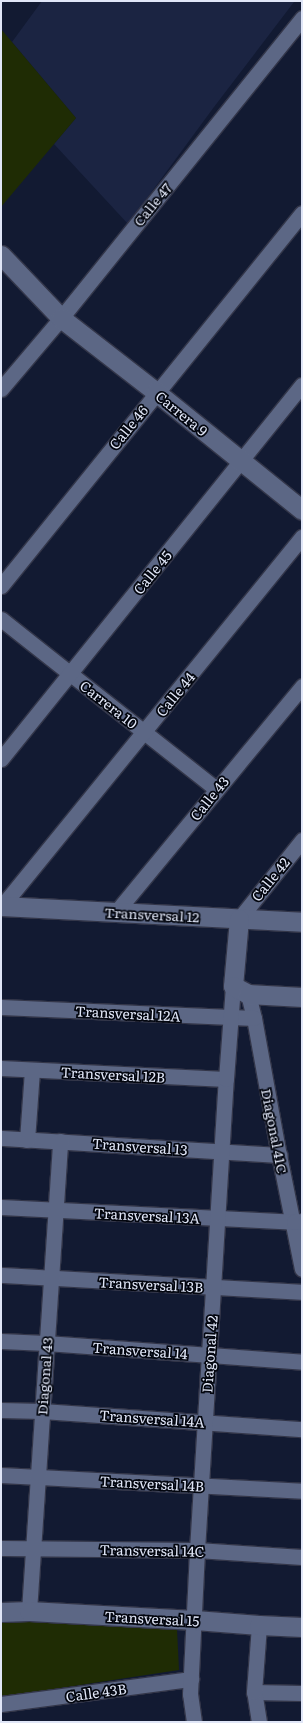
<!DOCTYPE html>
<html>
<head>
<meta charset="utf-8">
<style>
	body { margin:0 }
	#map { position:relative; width:303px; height:1723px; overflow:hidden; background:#121a32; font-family:Literata,serif }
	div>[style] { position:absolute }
	.built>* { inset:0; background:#1b2442 }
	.green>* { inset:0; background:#1f2c04 }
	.roads { filter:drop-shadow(1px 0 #333649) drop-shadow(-1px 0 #333649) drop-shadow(0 1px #333649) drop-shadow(0 -1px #333649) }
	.minor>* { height:15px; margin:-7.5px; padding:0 7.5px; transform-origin:7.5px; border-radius:7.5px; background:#5c6785 }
	.tertiary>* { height:19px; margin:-9.5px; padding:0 9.5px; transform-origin:9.5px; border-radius:9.5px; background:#5c6785 }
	span { translate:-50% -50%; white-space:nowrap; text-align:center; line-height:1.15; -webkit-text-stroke:3.5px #03060f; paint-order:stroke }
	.street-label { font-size:14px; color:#e0e6f7 }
	.frame { position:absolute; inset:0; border:2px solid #e0e6f7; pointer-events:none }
</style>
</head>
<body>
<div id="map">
	<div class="built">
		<i style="clip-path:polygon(42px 1px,293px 1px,294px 2px,214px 107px,128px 224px,54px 144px,76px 118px,12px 42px)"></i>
	</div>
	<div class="green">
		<i style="clip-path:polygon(1px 29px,76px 118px,1px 207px)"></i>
		<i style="clip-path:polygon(1px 1618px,177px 1629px,179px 1670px,1px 1697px)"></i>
	</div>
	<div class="roads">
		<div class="minor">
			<i style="left:1px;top:389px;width:93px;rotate:-49.8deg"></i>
			<i style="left:61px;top:318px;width:385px;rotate:-51.2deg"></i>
			<i style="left:1px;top:586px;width:479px;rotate:-51.1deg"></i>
			<i style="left:1px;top:619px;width:274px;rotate:38.3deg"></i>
			<i style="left:1px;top:759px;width:480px;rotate:-51.2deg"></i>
			<i style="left:2px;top:906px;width:476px;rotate:-50.9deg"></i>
			<i style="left:116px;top:912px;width:293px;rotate:-50.5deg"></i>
			<i style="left:239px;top:919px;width:101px;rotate:-51.4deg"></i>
			<i style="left:248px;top:994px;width:25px;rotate:76deg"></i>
			<i style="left:254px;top:1018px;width:139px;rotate:79.7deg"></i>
			<i style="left:279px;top:1155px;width:116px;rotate:78.6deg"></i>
			<i style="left:1px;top:1007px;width:253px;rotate:2.5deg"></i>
			<i style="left:1px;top:1068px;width:225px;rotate:2.8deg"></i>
			<i style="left:1px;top:1138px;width:279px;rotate:3.5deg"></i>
			<i style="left:27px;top:1140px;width:70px;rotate:-85.9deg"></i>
			<i style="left:1px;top:1207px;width:293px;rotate:2.9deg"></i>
			<i style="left:294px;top:1222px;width:8px;rotate:-7deg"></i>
			<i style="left:1px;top:1275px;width:301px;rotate:3.2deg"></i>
			<i style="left:1px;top:1341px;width:45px;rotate:2.5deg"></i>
			<i style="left:46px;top:1343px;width:257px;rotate:4.2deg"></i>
			<i style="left:1px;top:1410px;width:41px;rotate:1.4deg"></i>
			<i style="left:42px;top:1411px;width:261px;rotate:4deg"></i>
			<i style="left:1px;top:1475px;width:301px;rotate:3deg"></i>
			<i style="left:1px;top:1548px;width:196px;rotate:0.6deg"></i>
			<i style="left:197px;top:1550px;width:105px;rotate:3.8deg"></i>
			<i style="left:29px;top:1611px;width:471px;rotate:-86.2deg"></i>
			<i style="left:254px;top:1692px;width:48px;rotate:1.2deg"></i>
			<i style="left:1px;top:1704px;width:192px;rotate:-7.5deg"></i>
			<i style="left:194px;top:1722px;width:28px;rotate:-98deg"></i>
			<i style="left:190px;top:1694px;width:144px;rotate:-87.2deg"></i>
			<i style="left:197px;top:1550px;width:472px;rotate:-86.5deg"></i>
			<i style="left:226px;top:1079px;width:93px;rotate:-85.7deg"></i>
			<i style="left:259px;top:1722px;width:30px;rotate:-99deg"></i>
			<i style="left:254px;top:1692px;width:67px;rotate:-85.7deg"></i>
		</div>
		<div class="tertiary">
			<i style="left:1px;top:255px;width:87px;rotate:46.4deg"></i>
			<i style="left:61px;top:318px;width:120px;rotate:37.9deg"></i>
			<i style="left:156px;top:392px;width:188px;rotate:38.9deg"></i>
			<i style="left:1px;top:906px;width:301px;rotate:3deg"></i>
			<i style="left:239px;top:919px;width:67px;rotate:95.1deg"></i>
			<i style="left:233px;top:986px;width:17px;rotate:28deg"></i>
			<i style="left:248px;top:994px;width:54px;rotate:3.2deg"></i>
			<i style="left:1px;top:1612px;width:28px;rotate:-2deg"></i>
			<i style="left:29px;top:1611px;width:166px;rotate:3.1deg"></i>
			<i style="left:195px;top:1620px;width:64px;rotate:4.5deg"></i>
			<i style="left:259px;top:1625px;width:43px;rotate:2.7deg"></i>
		</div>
	</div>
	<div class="street-label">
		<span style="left:152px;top:204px;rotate:-51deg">Calle 47</span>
		<span style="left:182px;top:413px;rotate:39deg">Carrera 9</span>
		<span style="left:128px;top:427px;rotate:-51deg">Calle 46</span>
		<span style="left:152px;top:572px;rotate:-51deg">Calle 45</span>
		<span style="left:175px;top:694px;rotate:-51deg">Calle 44</span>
		<span style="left:109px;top:704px;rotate:38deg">Carrera 10</span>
		<span style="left:209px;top:798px;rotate:-51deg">Calle 43</span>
		<span style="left:270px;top:879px;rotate:-51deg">Calle 42</span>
		<span style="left:152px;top:914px;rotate:3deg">Transversal 12</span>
		<span style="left:128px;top:1013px;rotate:3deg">Transversal 12A</span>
		<span style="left:113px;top:1074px;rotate:3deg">Transversal 12B</span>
		<span style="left:275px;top:1131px;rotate:79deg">Diagonal 41C</span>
		<span style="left:140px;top:1146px;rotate:4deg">Transversal 13</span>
		<span style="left:147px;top:1215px;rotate:3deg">Transversal 13A</span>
		<span style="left:151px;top:1284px;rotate:3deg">Transversal 13B</span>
		<span style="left:140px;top:1350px;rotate:4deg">Transversal 14</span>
		<span style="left:209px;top:1354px;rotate:-86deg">Diagonal 42</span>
		<span style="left:44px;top:1376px;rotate:-86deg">Diagonal 43</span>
		<span style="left:152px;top:1418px;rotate:4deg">Transversal 14A</span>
		<span style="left:152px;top:1483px;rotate:3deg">Transversal 14B</span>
		<span style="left:152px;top:1550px;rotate:1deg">Transversal 14C</span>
		<span style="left:152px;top:1618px;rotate:3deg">Transversal 15</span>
		<span style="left:96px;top:1692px;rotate:-8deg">Calle 43B</span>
	</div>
	<div class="frame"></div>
</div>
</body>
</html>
